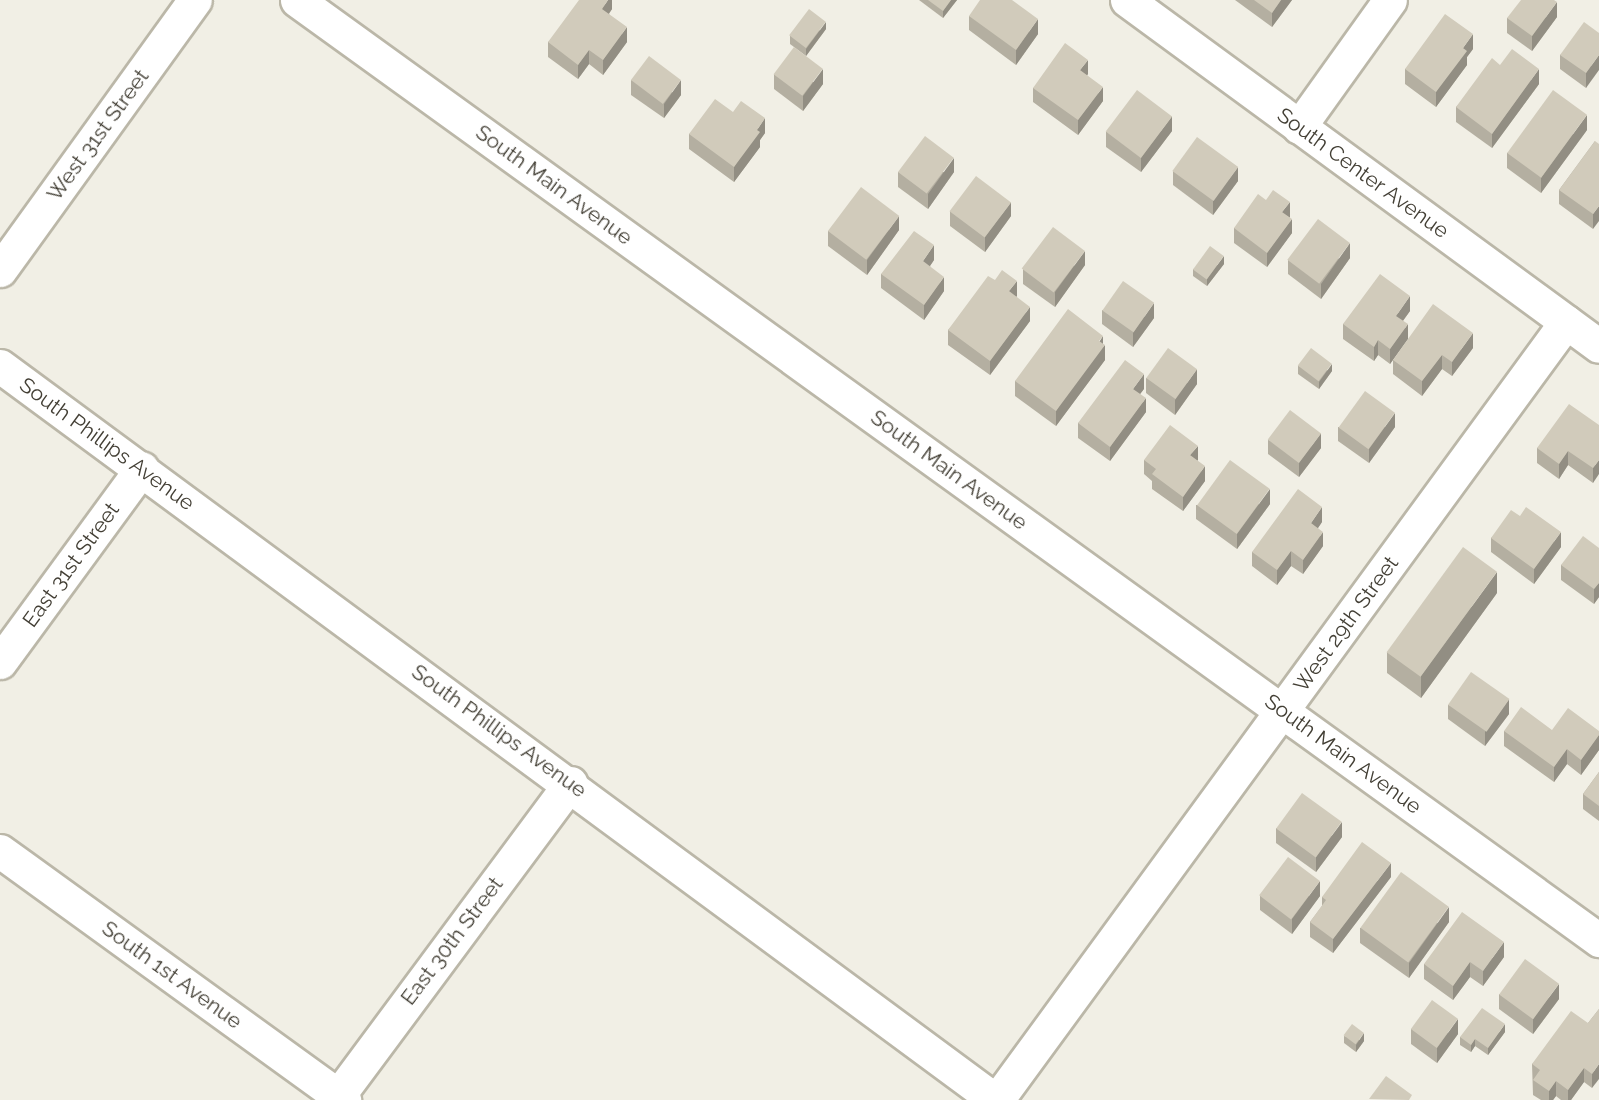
<!DOCTYPE html>
<html>
<head>
<meta charset="utf-8">
<style>
	body { margin:0 }
	#map { position:relative; width:1599px; height:1100px; overflow:hidden; background:#f1efe5; font-family:Raleway,sans-serif }
	div>[style] { position:absolute }
	.roads { filter:drop-shadow(2px 0 #bbb7a8) drop-shadow(-2px 0 #bbb7a8) drop-shadow(0 2px #bbb7a8) drop-shadow(0 -2px #bbb7a8) }
	.minor>* { height:33px; margin:-16.5px; padding:0 16.5px; transform-origin:16.5px; border-radius:16.5px; background:#fff }
	.tertiary>* { height:33px; margin:-16.5px; padding:0 16.5px; transform-origin:16.5px; border-radius:16.5px; background:#fff }
	.wall>* { inset:0; background:#b4afa1 }
	.shaded-wall>* { inset:0; background:#928e83 }
	.building>* { inset:0; background:#d1cbbb; transform-origin:0 0 }
	span { translate:-50% -50%; white-space:nowrap; text-align:center; line-height:1.15; -webkit-text-stroke:4.5px #fff; paint-order:stroke }
	.street-label { font-size:21px; color:#433f35 }
</style>
</head>
<body>
<div id="map">
	<div class="roads">
		<div class="minor">
			<i style="left:297px;top:0;width:1606px;rotate:35.83deg"></i>
			<i style="left:1127px;top:0;width:585px;rotate:36.24deg"></i>
			<i style="left:1299px;top:127px;width:156px;rotate:-54.4deg"></i>
			<i style="left:0;top:270px;width:333px;rotate:-54.2deg"></i>
			<i style="left:0;top:662px;width:240px;rotate:-53.8deg"></i>
			<i style="left:0;top:851px;width:425px;rotate:35.9deg"></i>
			<i style="left:335px;top:1100px;width:395px;rotate:-53.4deg"></i>
			<i style="left:997px;top:1100px;width:964px;rotate:-53.82deg"></i>
		</div>
		<div class="tertiary">
			<i style="left:0;top:366px;width:1236px;rotate:36.42deg"></i>
		</div>
	</div>
	<div class="wall">
		<i style="clip-path:polygon(612px 0,612px 9px,609px 14px,627px 42px,603px 75px,589px 64px,578px 79px,548px 57px,548px 42px)"></i>
		<i style="clip-path:polygon(919px 0,957px 0,943px 18px)"></i>
		<i style="clip-path:polygon(1235px 0,1292px 0,1272px 27px)"></i>
		<i style="clip-path:polygon(969px 16px,1038px 34px,1016px 65px,969px 30px)"></i>
		<i style="clip-path:polygon(1557px 17px,1532px 51px,1507px 33px,1507px 18px)"></i>
		<i style="clip-path:polygon(826px 29px,806px 56px,790px 44px,790px 36px)"></i>
		<i style="clip-path:polygon(1599px 33px,1586px 88px,1560px 69px,1560px 55px)"></i>
		<i style="clip-path:polygon(1473px 49px,1467px 57px,1467px 65px,1436px 107px,1405px 84px,1405px 69px)"></i>
		<i style="clip-path:polygon(1500px 65px,1539px 84px,1492px 148px,1456px 122px,1456px 107px)"></i>
		<i style="clip-path:polygon(774px 74px,823px 84px,803px 111px,774px 89px)"></i>
		<i style="clip-path:polygon(1088px 74px,1087px 75px,1103px 101px,1078px 135px,1033px 102px,1033px 88px)"></i>
		<i style="clip-path:polygon(631px 80px,681px 95px,664px 118px,631px 95px)"></i>
		<i style="clip-path:polygon(733px 112px,765px 133px,760px 140px,760px 147px,734px 182px,689px 149px,689px 134px)"></i>
		<i style="clip-path:polygon(1587px 130px,1541px 193px,1507px 168px,1507px 153px)"></i>
		<i style="clip-path:polygon(1172px 131px,1141px 172px,1106px 147px,1106px 132px)"></i>
		<i style="clip-path:polygon(1595px 141px,1593px 229px,1559px 204px,1559px 190px)"></i>
		<i style="clip-path:polygon(1173px 171px,1238px 181px,1213px 215px,1173px 185px)"></i>
		<i style="clip-path:polygon(898px 172px,954px 172px,928px 209px,898px 187px)"></i>
		<i style="clip-path:polygon(950px 211px,1011px 216px,985px 252px,950px 226px)"></i>
		<i style="clip-path:polygon(1289px 217px,1292px 233px,1267px 267px,1234px 243px,1234px 228px)"></i>
		<i style="clip-path:polygon(899px 230px,867px 275px,828px 246px,828px 231px)"></i>
		<i style="clip-path:polygon(1350px 258px,1321px 299px,1288px 274px,1288px 260px)"></i>
		<i style="clip-path:polygon(934px 260px,930px 266px,944px 291px,924px 320px,881px 288px,881px 274px)"></i>
		<i style="clip-path:polygon(1224px 264px,1207px 286px,1193px 276px,1193px 269px)"></i>
		<i style="clip-path:polygon(1085px 265px,1055px 307px,1023px 284px,1023px 269px)"></i>
		<i style="clip-path:polygon(995px 280px,1017px 296px,1016px 296px,1030px 321px,990px 375px,948px 345px,948px 330px)"></i>
		<i style="clip-path:polygon(1102px 310px,1154px 318px,1133px 347px,1102px 324px)"></i>
		<i style="clip-path:polygon(1410px 311px,1403px 321px,1408px 339px,1390px 364px,1378px 355px,1374px 361px,1343px 339px,1343px 324px)"></i>
		<i style="clip-path:polygon(1103px 344px,1105px 360px,1056px 426px,1015px 396px,1015px 381px)"></i>
		<i style="clip-path:polygon(1473px 348px,1452px 376px,1442px 369px,1422px 396px,1393px 374px,1393px 360px)"></i>
		<i style="clip-path:polygon(1298px 366px,1332px 371px,1319px 389px,1298px 374px)"></i>
		<i style="clip-path:polygon(1146px 378px,1197px 384px,1175px 415px,1146px 393px)"></i>
		<i style="clip-path:polygon(1144px 389px,1140px 394px,1146px 412px,1110px 461px,1078px 438px,1078px 423px)"></i>
		<i style="clip-path:polygon(1599px 425px,1593px 483px,1568px 465px,1559px 479px,1537px 463px,1537px 448px)"></i>
		<i style="clip-path:polygon(1338px 427px,1395px 427px,1369px 463px,1338px 441px)"></i>
		<i style="clip-path:polygon(1268px 440px,1321px 448px,1299px 477px,1268px 454px)"></i>
		<i style="clip-path:polygon(1144px 460px,1197px 461px,1205px 481px,1183px 511px,1152px 489px,1152px 481px,1144px 474px)"></i>
		<i style="clip-path:polygon(1270px 504px,1237px 549px,1196px 519px,1196px 505px)"></i>
		<i style="clip-path:polygon(1520px 516px,1561px 547px,1534px 584px,1491px 552px,1491px 538px)"></i>
		<i style="clip-path:polygon(1322px 522px,1318px 528px,1323px 546px,1303px 574px,1291px 566px,1277px 585px,1252px 566px,1252px 552px)"></i>
		<i style="clip-path:polygon(1599px 548px,1599px 597px,1594px 604px,1561px 580px,1561px 565px)"></i>
		<i style="clip-path:polygon(1497px 593px,1421px 698px,1387px 673px,1387px 652px)"></i>
		<i style="clip-path:polygon(1448px 705px,1509px 714px,1485px 746px,1448px 719px)"></i>
		<i style="clip-path:polygon(1552px 730px,1599px 731px,1599px 750px,1581px 775px,1567px 764px,1554px 782px,1504px 746px,1504px 731px)"></i>
		<i style="clip-path:polygon(1599px 772px,1599px 821px,1583px 809px,1583px 794px)"></i>
		<i style="clip-path:polygon(1276px 828px,1342px 837px,1316px 872px,1276px 843px)"></i>
		<i style="clip-path:polygon(1391px 877px,1333px 953px,1310px 937px,1310px 922px,1322px 906px,1322px 897px)"></i>
		<i style="clip-path:polygon(1260px 896px,1320px 896px,1292px 934px,1260px 910px)"></i>
		<i style="clip-path:polygon(1449px 922px,1409px 978px,1360px 943px,1360px 928px)"></i>
		<i style="clip-path:polygon(1504px 957px,1483px 986px,1470px 977px,1453px 1000px,1424px 979px,1424px 964px)"></i>
		<i style="clip-path:polygon(1499px 994px,1559px 999px,1533px 1034px,1499px 1009px)"></i>
		<i style="clip-path:polygon(1599px 1009px,1592px 1088px,1584px 1082px,1571px 1100px,1561px 1100px,1556px 1096px,1553px 1100px,1541px 1100px,1533px 1095px,1532px 1064px,1588px 1023px)"></i>
		<i style="clip-path:polygon(1411px 1029px,1458px 1034px,1437px 1063px,1411px 1044px)"></i>
		<i style="clip-path:polygon(1505px 1032px,1488px 1055px,1475px 1046px,1471px 1052px,1460px 1045px,1460px 1037px)"></i>
		<i style="clip-path:polygon(1344px 1036px,1364px 1041px,1356px 1052px,1344px 1043px)"></i>
	</div>
	<div class="shaded-wall">
		<i style="clip-path:polygon(608px 0,612px 0,612px 9px,602px 23px,602px 9px)"></i>
		<i style="clip-path:polygon(951px 0,957px 0,943px 18px,943px 11px)"></i>
		<i style="clip-path:polygon(1281px 0,1292px 0,1272px 27px,1272px 13px)"></i>
		<i style="clip-path:polygon(1557px 2px,1557px 17px,1532px 51px,1532px 36px)"></i>
		<i style="clip-path:polygon(1038px 19px,1038px 34px,1016px 65px,1016px 50px)"></i>
		<i style="clip-path:polygon(826px 22px,826px 29px,806px 56px,806px 49px)"></i>
		<i style="clip-path:polygon(627px 27px,627px 42px,603px 75px,603px 60px)"></i>
		<i style="clip-path:polygon(1473px 34px,1473px 49px,1467px 57px,1467px 65px,1436px 107px,1436px 92px,1463px 48px)"></i>
		<i style="clip-path:polygon(589px 50px,589px 64px,578px 79px,578px 65px)"></i>
		<i style="clip-path:polygon(1599px 55px,1599px 70px,1586px 88px,1586px 73px)"></i>
		<i style="clip-path:polygon(1088px 60px,1088px 74px,1080px 85px,1080px 70px)"></i>
		<i style="clip-path:polygon(823px 69px,823px 84px,803px 111px,803px 96px)"></i>
		<i style="clip-path:polygon(1539px 69px,1539px 84px,1492px 148px,1492px 134px)"></i>
		<i style="clip-path:polygon(681px 80px,681px 95px,664px 118px,664px 104px)"></i>
		<i style="clip-path:polygon(1103px 87px,1103px 101px,1078px 135px,1078px 120px)"></i>
		<i style="clip-path:polygon(1587px 115px,1587px 130px,1541px 193px,1541px 178px)"></i>
		<i style="clip-path:polygon(1172px 116px,1172px 131px,1141px 172px,1141px 158px)"></i>
		<i style="clip-path:polygon(765px 118px,765px 133px,760px 140px,760px 147px,734px 182px,734px 167px,757px 130px)"></i>
		<i style="clip-path:polygon(954px 158px,954px 172px,928px 209px,928px 194px)"></i>
		<i style="clip-path:polygon(1238px 167px,1238px 181px,1213px 215px,1213px 200px)"></i>
		<i style="clip-path:polygon(1011px 202px,1011px 216px,985px 252px,985px 237px)"></i>
		<i style="clip-path:polygon(1290px 202px,1290px 217px,1282px 227px,1282px 212px)"></i>
		<i style="clip-path:polygon(1599px 206px,1599px 221px,1593px 229px,1593px 214px)"></i>
		<i style="clip-path:polygon(899px 216px,899px 230px,867px 275px,867px 260px)"></i>
		<i style="clip-path:polygon(1292px 219px,1292px 233px,1267px 267px,1267px 253px)"></i>
		<i style="clip-path:polygon(1350px 243px,1350px 258px,1321px 299px,1321px 284px)"></i>
		<i style="clip-path:polygon(934px 245px,934px 260px,923px 276px,923px 261px)"></i>
		<i style="clip-path:polygon(1085px 251px,1085px 265px,1055px 307px,1055px 292px)"></i>
		<i style="clip-path:polygon(1224px 256px,1224px 264px,1207px 286px,1207px 279px)"></i>
		<i style="clip-path:polygon(944px 277px,944px 291px,924px 320px,924px 305px)"></i>
		<i style="clip-path:polygon(1017px 281px,1017px 296px,1009px 306px,1009px 291px)"></i>
		<i style="clip-path:polygon(1410px 296px,1410px 311px,1396px 330px,1396px 316px)"></i>
		<i style="clip-path:polygon(1154px 303px,1154px 318px,1133px 347px,1133px 333px)"></i>
		<i style="clip-path:polygon(1030px 307px,1030px 321px,990px 375px,990px 361px)"></i>
		<i style="clip-path:polygon(1408px 324px,1408px 339px,1390px 364px,1390px 349px)"></i>
		<i style="clip-path:polygon(1473px 333px,1473px 348px,1452px 376px,1452px 362px)"></i>
		<i style="clip-path:polygon(1103px 336px,1103px 347px,1105px 345px,1105px 360px,1056px 426px,1056px 411px)"></i>
		<i style="clip-path:polygon(1378px 340px,1378px 355px,1374px 361px,1374px 347px)"></i>
		<i style="clip-path:polygon(1442px 355px,1442px 369px,1422px 396px,1422px 381px)"></i>
		<i style="clip-path:polygon(1332px 364px,1332px 371px,1319px 389px,1319px 382px)"></i>
		<i style="clip-path:polygon(1197px 369px,1197px 384px,1175px 415px,1175px 400px)"></i>
		<i style="clip-path:polygon(1144px 374px,1144px 389px,1133px 403px,1133px 389px)"></i>
		<i style="clip-path:polygon(1146px 398px,1146px 412px,1110px 461px,1110px 447px)"></i>
		<i style="clip-path:polygon(1395px 413px,1395px 427px,1369px 463px,1369px 449px)"></i>
		<i style="clip-path:polygon(1321px 433px,1321px 448px,1299px 477px,1299px 463px)"></i>
		<i style="clip-path:polygon(1198px 446px,1198px 460px,1190px 470px,1190px 455px)"></i>
		<i style="clip-path:polygon(1568px 451px,1568px 465px,1559px 479px,1559px 464px)"></i>
		<i style="clip-path:polygon(1599px 460px,1599px 474px,1593px 483px,1593px 468px)"></i>
		<i style="clip-path:polygon(1205px 466px,1205px 481px,1183px 511px,1183px 497px)"></i>
		<i style="clip-path:polygon(1270px 489px,1270px 504px,1237px 549px,1237px 534px)"></i>
		<i style="clip-path:polygon(1322px 507px,1322px 522px,1311px 538px,1311px 523px)"></i>
		<i style="clip-path:polygon(1323px 532px,1323px 546px,1303px 574px,1303px 560px)"></i>
		<i style="clip-path:polygon(1561px 532px,1561px 547px,1534px 584px,1534px 569px)"></i>
		<i style="clip-path:polygon(1291px 551px,1291px 566px,1277px 585px,1277px 570px)"></i>
		<i style="clip-path:polygon(1497px 572px,1497px 593px,1421px 698px,1421px 676px)"></i>
		<i style="clip-path:polygon(1599px 583px,1599px 597px,1594px 604px,1594px 589px)"></i>
		<i style="clip-path:polygon(1509px 699px,1509px 714px,1485px 746px,1485px 732px)"></i>
		<i style="clip-path:polygon(1599px 735px,1599px 750px,1581px 775px,1581px 760px)"></i>
		<i style="clip-path:polygon(1567px 749px,1567px 764px,1554px 782px,1554px 767px)"></i>
		<i style="clip-path:polygon(1342px 822px,1342px 837px,1316px 872px,1316px 857px)"></i>
		<i style="clip-path:polygon(1391px 863px,1391px 877px,1333px 953px,1333px 939px)"></i>
		<i style="clip-path:polygon(1320px 881px,1320px 896px,1292px 934px,1292px 919px)"></i>
		<i style="clip-path:polygon(1449px 907px,1449px 922px,1409px 978px,1409px 963px)"></i>
		<i style="clip-path:polygon(1504px 942px,1504px 957px,1483px 986px,1483px 971px)"></i>
		<i style="clip-path:polygon(1470px 962px,1470px 977px,1453px 1000px,1453px 986px)"></i>
		<i style="clip-path:polygon(1559px 984px,1559px 999px,1533px 1034px,1533px 1019px)"></i>
		<i style="clip-path:polygon(1458px 1019px,1458px 1034px,1437px 1063px,1437px 1048px)"></i>
		<i style="clip-path:polygon(1505px 1024px,1505px 1032px,1488px 1055px,1488px 1048px)"></i>
		<i style="clip-path:polygon(1364px 1033px,1364px 1041px,1356px 1052px,1356px 1045px)"></i>
		<i style="clip-path:polygon(1475px 1039px,1475px 1046px,1471px 1052px,1471px 1045px)"></i>
		<i style="clip-path:polygon(1599px 1064px,1599px 1079px,1592px 1088px,1592px 1074px)"></i>
		<i style="clip-path:polygon(1584px 1068px,1584px 1082px,1571px 1100px,1568px 1100px,1568px 1090px)"></i>
		<i style="clip-path:polygon(1556px 1081px,1556px 1096px,1553px 1100px,1549px 1100px,1549px 1091px)"></i>
	</div>
	<div class="building">
		<i style="clip-path:polygon(579px 0,608px 0,602px 9px,627px 27px,603px 60px,589px 50px,578px 65px,548px 42px)"></i>
		<i style="clip-path:polygon(928px 0,951px 0,943px 11px)"></i>
		<i style="clip-path:polygon(980px 0,1012px 0,1038px 19px,1016px 50px,969px 16px)"></i>
		<i style="clip-path:polygon(1254px 0,1281px 0,1272px 13px)"></i>
		<i style="clip-path:polygon(1521px 0,1554px 0,1557px 2px,1532px 36px,1507px 18px)"></i>
		<i style="left:809px;top:9px;width:21px;height:33px;rotate:37deg"></i>
		<i style="clip-path:polygon(1445px 14px,1473px 34px,1463px 48px,1467px 51px,1436px 92px,1405px 69px)"></i>
		<i style="clip-path:polygon(1584px 22px,1599px 33px,1599px 55px,1586px 73px,1560px 55px)"></i>
		<i style="clip-path:polygon(1065px 43px,1088px 60px,1080px 70px,1103px 87px,1078px 120px,1033px 88px)"></i>
		<i style="left:794px;top:47px;width:36px;height:34px;rotate:37deg"></i>
		<i style="clip-path:polygon(1512px 49px,1539px 69px,1492px 134px,1456px 107px,1492px 58px,1500px 65px)"></i>
		<i style="left:649px;top:56px;width:40px;height:30px;rotate:37deg"></i>
		<i style="left:1137px;top:90px;width:44px;height:52px;rotate:37deg"></i>
		<i style="left:1553px;top:90px;width:42px;height:78px;rotate:36deg"></i>
		<i style="clip-path:polygon(715px 99px,733px 112px,741px 101px,765px 118px,757px 130px,760px 132px,734px 167px,689px 134px)"></i>
		<i style="left:925px;top:136px;width:36px;height:45px;rotate:37deg"></i>
		<i style="left:1197px;top:137px;width:51px;height:42px;rotate:36deg"></i>
		<i style="clip-path:polygon(1595px 141px,1599px 144px,1599px 206px,1593px 214px,1559px 190px)"></i>
		<i style="left:976px;top:176px;width:44px;height:44px;rotate:37deg"></i>
		<i style="left:861px;top:187px;width:48px;height:55px;rotate:37deg"></i>
		<i style="clip-path:polygon(1273px 190px,1290px 202px,1282px 212px,1292px 219px,1267px 253px,1234px 228px,1258px 194px,1266px 200px)"></i>
		<i style="left:1318px;top:219px;width:40px;height:51px;rotate:37deg"></i>
		<i style="left:1053px;top:227px;width:40px;height:52px;rotate:37deg"></i>
		<i style="clip-path:polygon(914px 231px,934px 245px,923px 261px,944px 277px,924px 305px,881px 274px)"></i>
		<i style="left:1210px;top:246px;width:17px;height:29px;rotate:36deg"></i>
		<i style="clip-path:polygon(1002px 270px,1017px 281px,1009px 291px,1030px 307px,990px 361px,948px 330px,988px 276px,995px 280px)"></i>
		<i style="clip-path:polygon(1380px 274px,1410px 296px,1396px 316px,1408px 324px,1390px 349px,1378px 340px,1374px 347px,1343px 324px)"></i>
		<i style="left:1123px;top:281px;width:38px;height:36px;rotate:35deg"></i>
		<i style="clip-path:polygon(1433px 304px,1473px 333px,1452px 362px,1442px 355px,1422px 381px,1393px 360px)"></i>
		<i style="clip-path:polygon(1068px 309px,1103px 336px,1099px 341px,1105px 345px,1056px 411px,1015px 381px)"></i>
		<i style="left:1168px;top:348px;width:36px;height:37px;rotate:36deg"></i>
		<i style="left:1311px;top:348px;width:26px;height:22px;rotate:37deg"></i>
		<i style="clip-path:polygon(1125px 360px,1144px 374px,1133px 389px,1146px 398px,1110px 447px,1078px 423px)"></i>
		<i style="left:1365px;top:391px;width:37px;height:45px;rotate:36deg"></i>
		<i style="clip-path:polygon(1569px 404px,1599px 425px,1599px 460px,1593px 468px,1568px 451px,1559px 464px,1537px 448px)"></i>
		<i style="left:1290px;top:410px;width:39px;height:37px;rotate:37deg"></i>
		<i style="clip-path:polygon(1170px 425px,1198px 446px,1190px 455px,1205px 466px,1183px 497px,1152px 474px,1156px 469px,1144px 460px)"></i>
		<i style="left:1230px;top:460px;width:49px;height:56px;rotate:36deg"></i>
		<i style="clip-path:polygon(1298px 489px,1322px 507px,1311px 523px,1323px 532px,1303px 560px,1291px 551px,1277px 570px,1252px 552px)"></i>
		<i style="clip-path:polygon(1526px 507px,1561px 532px,1534px 569px,1491px 538px,1511px 510px,1520px 516px)"></i>
		<i style="clip-path:polygon(1583px 536px,1599px 548px,1599px 583px,1594px 589px,1561px 565px)"></i>
		<i style="left:1463px;top:547px;width:42px;height:130px;rotate:36deg"></i>
		<i style="left:1471px;top:672px;width:47px;height:40px;rotate:35deg"></i>
		<i style="clip-path:polygon(1521px 707px,1552px 730px,1568px 708px,1599px 731px,1599px 735px,1581px 760px,1567px 749px,1554px 767px,1504px 731px)"></i>
		<i style="clip-path:polygon(1599px 772px,1599px 806px,1583px 794px)"></i>
		<i style="left:1302px;top:793px;width:49px;height:44px;rotate:36deg"></i>
		<i style="clip-path:polygon(1362px 842px,1391px 863px,1333px 939px,1310px 922px,1326px 900px,1322px 897px)"></i>
		<i style="left:1288px;top:857px;width:40px;height:48px;rotate:37deg"></i>
		<i style="left:1401px;top:872px;width:59px;height:69px;rotate:36deg"></i>
		<i style="clip-path:polygon(1462px 912px,1504px 942px,1483px 971px,1470px 962px,1453px 986px,1424px 964px)"></i>
		<i style="left:1525px;top:959px;width:42px;height:44px;rotate:36deg"></i>
		<i style="left:1432px;top:1000px;width:32px;height:36px;rotate:36deg"></i>
		<i style="clip-path:polygon(1482px 1008px,1505px 1024px,1488px 1048px,1475px 1039px,1471px 1045px,1460px 1037px)"></i>
		<i style="clip-path:polygon(1599px 1009px,1599px 1064px,1592px 1074px,1584px 1068px,1568px 1090px,1556px 1081px,1549px 1091px,1533px 1080px,1540px 1070px,1532px 1064px,1571px 1011px,1588px 1023px)"></i>
		<i style="left:1352px;top:1024px;width:15px;height:14px;rotate:37deg"></i>
		<i style="clip-path:polygon(1386px 1076px,1412px 1095px,1409px 1100px,1369px 1099px)"></i>
	</div>
	<div class="street-label">
		<span style="left:98px;top:135px;rotate:-54deg">West 31st Street</span>
		<span style="left:1363px;top:173px;rotate:36deg">South Center Avenue</span>
		<span style="left:554px;top:185px;rotate:36deg">South Main Avenue</span>
		<span style="left:107px;top:444px;rotate:36deg">South Phillips Avenue</span>
		<span style="left:949px;top:470px;rotate:36deg">South Main Avenue</span>
		<span style="left:71px;top:565px;rotate:-54deg">East 31st Street</span>
		<span style="left:1346px;top:624px;rotate:-54deg">West 29th Street</span>
		<span style="left:499px;top:731px;rotate:36deg">South Phillips Avenue</span>
		<span style="left:1343px;top:754px;rotate:36deg">South Main Avenue</span>
		<span style="left:452px;top:941px;rotate:-53deg">East 30th Street</span>
		<span style="left:172px;top:975px;rotate:36deg">South 1st Avenue</span>
	</div>
</div>
</body>
</html>
